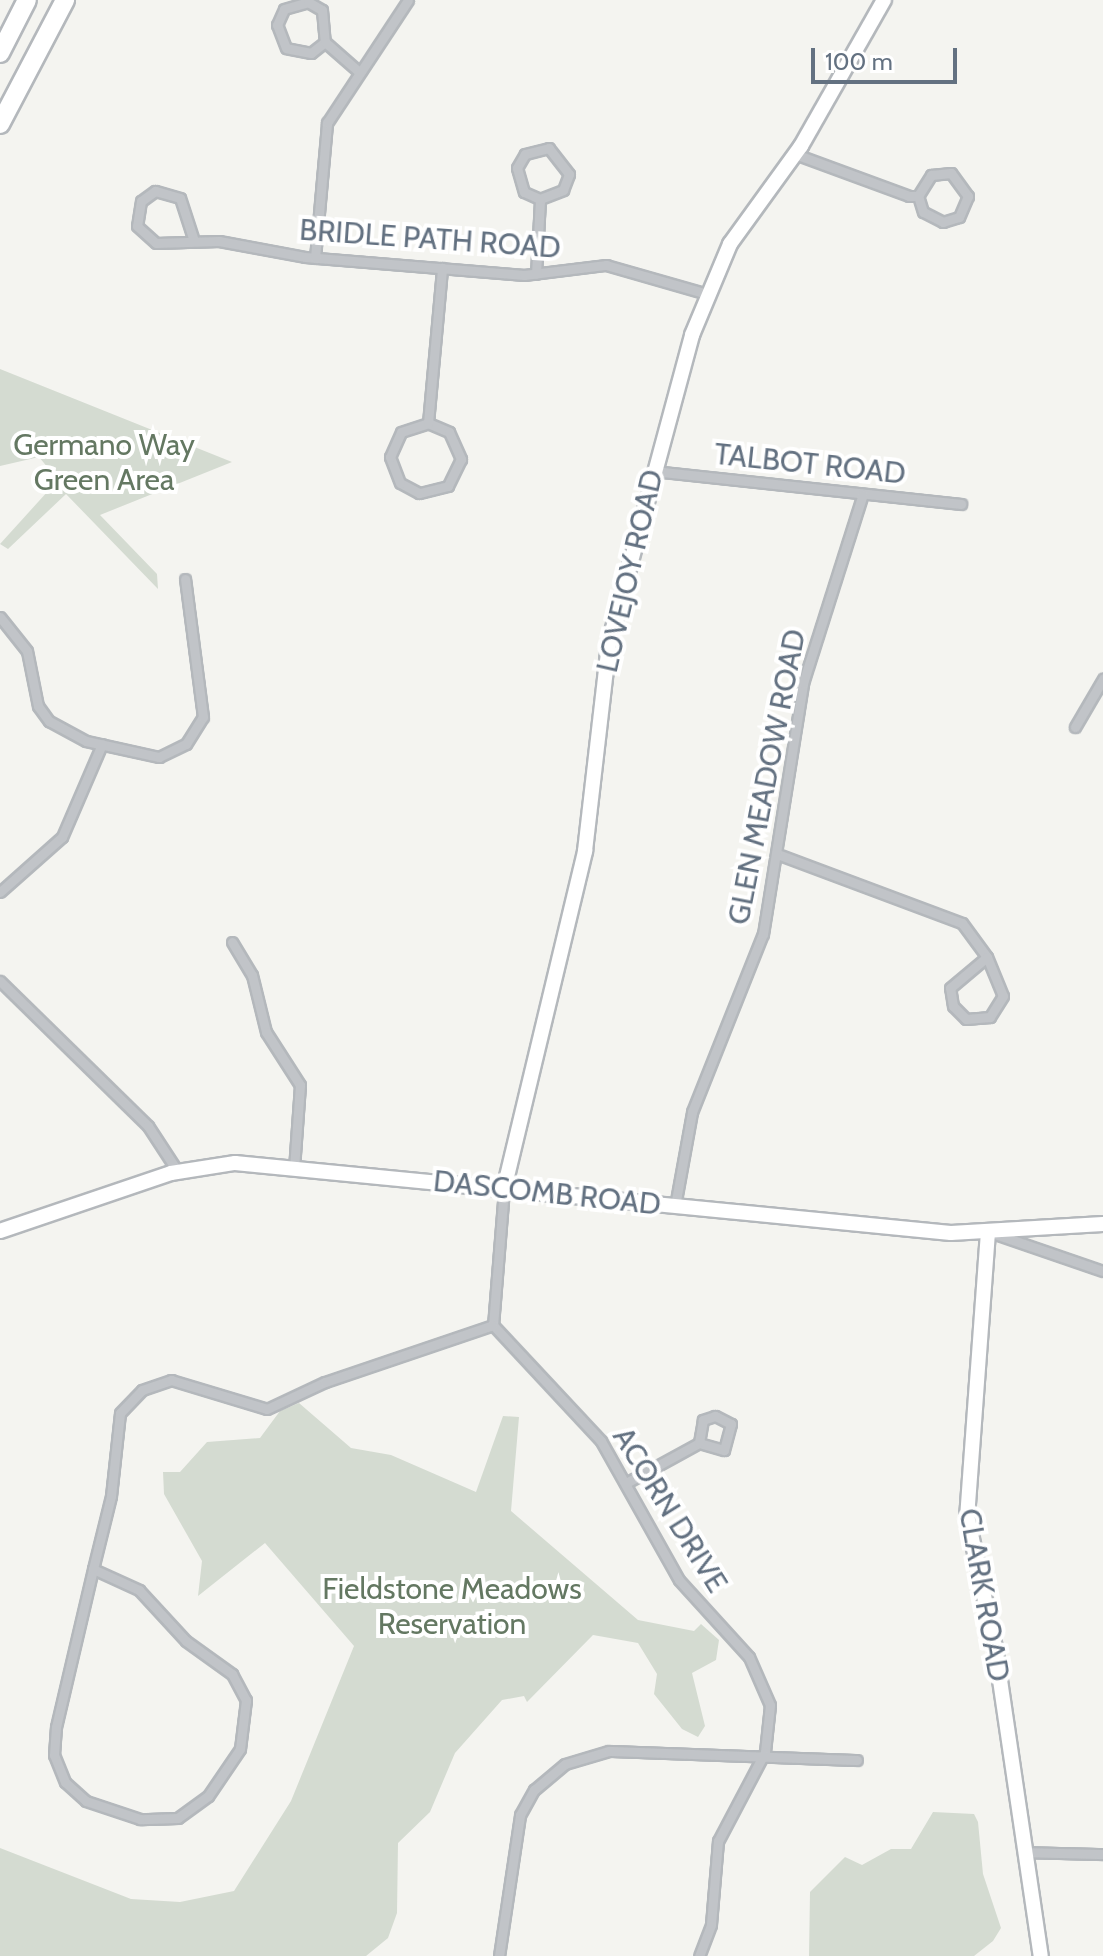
<!DOCTYPE html>
<html>
<head>
<meta charset="utf-8">
<style>
	body { margin:0 }
	#map { position:relative; width:1103px; height:1956px; overflow:hidden; background:#f4f4f0; font-family:Cabin,sans-serif }
	div>[style] { position:absolute }
	.green>* { inset:0; background:#d4dbd1 }
	.roads { filter:drop-shadow(2px 0 #b4b8bc) drop-shadow(-2px 0 #b4b8bc) drop-shadow(0 2px #b4b8bc) drop-shadow(0 -2px #b4b8bc) }
	.street>* { height:9px; margin:-4.5px; padding:0 4.5px; transform-origin:4.5px; border-radius:4.5px; background:#c1c4c8 }
	.secondary>* { height:14px; margin:-7px; padding:0 7px; transform-origin:7px; border-radius:7px; background:#fff }
	.highway>* { height:18px; margin:-9px; padding:0 9px; transform-origin:9px; border-radius:9px; background:#fff }
	span { translate:-50% -50%; white-space:nowrap; text-align:center; line-height:1.15; -webkit-text-stroke:8px #fff; paint-order:stroke }
	.street-label { font-size:30px; color:#637181 }
	.park-label { font-size:30px; color:#647862 }
	.scale { position:absolute; left:811px; top:48px; width:146px; height:36px; box-sizing:border-box; border:4px solid #637181; border-top:0; padding-left:10px; font-size:24px; line-height:28px; white-space:nowrap; color:#637181; -webkit-text-stroke:6px #fff; paint-order:stroke }
</style>
</head>
<body>
<div id="map">
	<div class="green">
		<i style="clip-path:polygon(0 369px,232px 462px,100px 515px,157px 574px,158px 589px,66px 494px,8px 549px,0 544px,58px 480px,39px 457px,0 466px)"></i>
		<i style="clip-path:polygon(299px 1403px,351px 1448px,391px 1455px,476px 1492px,503px 1416px,519px 1417px,511px 1511px,638px 1620px,694px 1631px,701px 1624px,719px 1640px,716px 1660px,692px 1673px,705px 1726px,698px 1737px,682px 1729px,654px 1694px,657px 1674px,638px 1643px,593px 1635px,527px 1702px,524px 1696px,502px 1700px,455px 1753px,430px 1812px,398px 1843px,397px 1913px,388px 1938px,366px 1956px,0 1956px,0 1848px,131px 1899px,180px 1902px,234px 1891px,291px 1801px,354px 1646px,265px 1543px,198px 1596px,202px 1561px,164px 1494px,163px 1472px,180px 1472px,207px 1442px,260px 1438px,280px 1411px)"></i>
		<i style="clip-path:polygon(933px 1812px,974px 1814px,978px 1822px,983px 1874px,1001px 1928px,993px 1941px,974px 1956px,809px 1956px,810px 1892px,845px 1857px,862px 1865px,891px 1849px,911px 1849px)"></i>
	</div>
	<div class="roads">
		<div class="street">
			<i style="left:325px;top:42px;width:18px;rotate:142deg"></i>
			<i style="left:311px;top:53px;width:25px;rotate:-169deg"></i>
			<i style="left:286px;top:48px;width:25px;rotate:-111deg"></i>
			<i style="left:277px;top:25px;width:17px;rotate:-66deg"></i>
			<i style="left:284px;top:9px;width:25px;rotate:-16deg"></i>
			<i style="left:308px;top:2px;width:16px;rotate:30deg"></i>
			<i style="left:322px;top:10px;width:32px;rotate:85deg"></i>
			<i style="left:325px;top:42px;width:43px;rotate:41.2deg"></i>
			<i style="left:795px;top:154px;width:121px;rotate:20.2deg"></i>
			<i style="left:909px;top:196px;width:9px"></i>
			<i style="left:918px;top:196px;width:25px;rotate:-58deg"></i>
			<i style="left:931px;top:175px;width:20px;rotate:-6deg"></i>
			<i style="left:951px;top:173px;width:29px;rotate:54deg"></i>
			<i style="left:968px;top:196px;width:23px;rotate:113deg"></i>
			<i style="left:959px;top:217px;width:17px;rotate:163deg"></i>
			<i style="left:943px;top:222px;width:22px;rotate:-153deg"></i>
			<i style="left:923px;top:212px;width:17px;rotate:-107deg"></i>
			<i style="left:194px;top:241px;width:45px;rotate:-108deg"></i>
			<i style="left:180px;top:198px;width:26px;rotate:-164deg"></i>
			<i style="left:155px;top:191px;width:17px;rotate:144deg"></i>
			<i style="left:141px;top:201px;width:25px;rotate:99deg"></i>
			<i style="left:137px;top:226px;width:25px;rotate:42deg"></i>
			<i style="left:156px;top:243px;width:63px;rotate:-1.8deg"></i>
			<i style="left:219px;top:241px;width:87px;rotate:10.5deg"></i>
			<i style="left:305px;top:257px;width:220px;rotate:4.7deg"></i>
			<i style="left:524px;top:275px;width:83px;rotate:-7deg"></i>
			<i style="left:606px;top:265px;width:105px;rotate:16deg"></i>
			<i style="left:315px;top:258px;width:136px;rotate:-84.9deg"></i>
			<i style="left:327px;top:123px;width:147px;rotate:-56.6deg"></i>
			<i style="left:536px;top:274px;width:75px;rotate:-86.9deg"></i>
			<i style="left:540px;top:199px;width:25px;rotate:-21deg"></i>
			<i style="left:563px;top:190px;width:17px;rotate:-69deg"></i>
			<i style="left:569px;top:174px;width:33px;rotate:-128deg"></i>
			<i style="left:549px;top:148px;width:25px;rotate:166deg"></i>
			<i style="left:525px;top:154px;width:16px;rotate:120deg"></i>
			<i style="left:517px;top:168px;width:25px;rotate:74deg"></i>
			<i style="left:524px;top:192px;width:17px;rotate:24deg"></i>
			<i style="left:428px;top:423px;width:23px;rotate:23deg"></i>
			<i style="left:449px;top:432px;width:30px;rotate:66deg"></i>
			<i style="left:461px;top:459px;width:30px;rotate:116deg"></i>
			<i style="left:448px;top:486px;width:30px;rotate:166deg"></i>
			<i style="left:419px;top:493px;width:21px;rotate:-152deg"></i>
			<i style="left:400px;top:483px;width:28px;rotate:-111deg"></i>
			<i style="left:390px;top:457px;width:27px;rotate:-66deg"></i>
			<i style="left:401px;top:432px;width:28px;rotate:-18deg"></i>
			<i style="left:428px;top:423px;width:156px;rotate:-84.8deg"></i>
			<i style="left:653px;top:471px;width:310px;rotate:6.1deg"></i>
			<i style="left:0;top:617px;width:43px;rotate:51.5deg"></i>
			<i style="left:27px;top:651px;width:56px;rotate:78.7deg"></i>
			<i style="left:38px;top:706px;width:19px;rotate:54deg"></i>
			<i style="left:49px;top:721px;width:42px;rotate:28.4deg"></i>
			<i style="left:86px;top:741px;width:75px;rotate:12.4deg"></i>
			<i style="left:159px;top:757px;width:30px;rotate:-26deg"></i>
			<i style="left:186px;top:744px;width:32px;rotate:-58deg"></i>
			<i style="left:203px;top:717px;width:139px;rotate:-97.4deg"></i>
			<i style="left:1075px;top:727px;width:56px;rotate:-59.7deg"></i>
			<i style="left:780px;top:855px;width:194px;rotate:20.5deg"></i>
			<i style="left:962px;top:923px;width:42px;rotate:53.7deg"></i>
			<i style="left:987px;top:957px;width:42px;rotate:67.7deg"></i>
			<i style="left:1003px;top:996px;width:25px;rotate:122deg"></i>
			<i style="left:990px;top:1017px;width:24px;rotate:175deg"></i>
			<i style="left:966px;top:1019px;width:18px;rotate:-135deg"></i>
			<i style="left:953px;top:1006px;width:18px;rotate:-99deg"></i>
			<i style="left:950px;top:988px;width:48px;rotate:-40deg"></i>
			<i style="left:0;top:892px;width:83px;rotate:-41.6deg"></i>
			<i style="left:62px;top:837px;width:101px;rotate:-66.7deg"></i>
			<i style="left:232px;top:942px;width:39px;rotate:59deg"></i>
			<i style="left:252px;top:975px;width:59px;rotate:76.2deg"></i>
			<i style="left:266px;top:1032px;width:63px;rotate:57.3deg"></i>
			<i style="left:300px;top:1085px;width:83px;rotate:94.1deg"></i>
			<i style="left:0;top:981px;width:207px;rotate:44.4deg"></i>
			<i style="left:148px;top:1126px;width:55px;rotate:56.9deg"></i>
			<i style="left:504px;top:1189px;width:136px;rotate:94.6deg"></i>
			<i style="left:493px;top:1325px;width:158px;rotate:47deg"></i>
			<i style="left:601px;top:1441px;width:159px;rotate:60.7deg"></i>
			<i style="left:679px;top:1580px;width:104px;rotate:47.7deg"></i>
			<i style="left:749px;top:1657px;width:52px;rotate:66.4deg"></i>
			<i style="left:770px;top:1705px;width:47px;rotate:96.1deg"></i>
			<i style="left:765px;top:1752px;width:101px;rotate:117.8deg"></i>
			<i style="left:718px;top:1841px;width:84px;rotate:94.8deg"></i>
			<i style="left:711px;top:1925px;width:33px;rotate:111deg"></i>
			<i style="left:675px;top:1206px;width:96px;rotate:-79.7deg"></i>
			<i style="left:692px;top:1112px;width:192px;rotate:-68.3deg"></i>
			<i style="left:763px;top:934px;width:254px;rotate:-80.9deg"></i>
			<i style="left:803px;top:683px;width:198px;rotate:-72.4deg"></i>
			<i style="left:995px;top:1234px;width:114px;rotate:18.9deg"></i>
			<i style="left:626px;top:1483px;width:83px;rotate:-28.7deg"></i>
			<i style="left:699px;top:1443px;width:26px;rotate:16deg"></i>
			<i style="left:724px;top:1450px;width:27px;rotate:-75deg"></i>
			<i style="left:731px;top:1424px;width:18px;rotate:-153deg"></i>
			<i style="left:715px;top:1416px;width:13px;rotate:162deg"></i>
			<i style="left:703px;top:1420px;width:23px;rotate:100deg"></i>
			<i style="left:93px;top:1569px;width:51px;rotate:24.5deg"></i>
			<i style="left:139px;top:1590px;width:69px;rotate:47.3deg"></i>
			<i style="left:186px;top:1641px;width:57px;rotate:35.7deg"></i>
			<i style="left:232px;top:1674px;width:30px;rotate:62deg"></i>
			<i style="left:246px;top:1700px;width:49px;rotate:97deg"></i>
			<i style="left:240px;top:1749px;width:57px;rotate:124.2deg"></i>
			<i style="left:208px;top:1796px;width:37px;rotate:144deg"></i>
			<i style="left:178px;top:1818px;width:38px;rotate:178deg"></i>
			<i style="left:140px;top:1819px;width:57px;rotate:-161.6deg"></i>
			<i style="left:86px;top:1801px;width:28px;rotate:-138deg"></i>
			<i style="left:65px;top:1782px;width:29px;rotate:-112deg"></i>
			<i style="left:54px;top:1755px;width:28px;rotate:-86deg"></i>
			<i style="left:56px;top:1727px;width:162px;rotate:-76.8deg"></i>
			<i style="left:93px;top:1569px;width:75px;rotate:-76.1deg"></i>
			<i style="left:111px;top:1496px;width:83px;rotate:-83.8deg"></i>
			<i style="left:120px;top:1413px;width:32px;rotate:-46deg"></i>
			<i style="left:142px;top:1390px;width:31px;rotate:-19deg"></i>
			<i style="left:171px;top:1380px;width:100px;rotate:16.8deg"></i>
			<i style="left:267px;top:1409px;width:64px;rotate:-25deg"></i>
			<i style="left:325px;top:1382px;width:177px;rotate:-18.7deg"></i>
			<i style="left:1025px;top:1852px;width:78px;rotate:1.5deg"></i>
			<i style="left:499px;top:1956px;width:143px;rotate:-81.5deg"></i>
			<i style="left:520px;top:1815px;width:29px;rotate:-61deg"></i>
			<i style="left:534px;top:1790px;width:40px;rotate:-40deg"></i>
			<i style="left:565px;top:1764px;width:46px;rotate:-16.5deg"></i>
			<i style="left:609px;top:1751px;width:248px;rotate:2.1deg"></i>
		</div>
		<div class="secondary">
			<i style="left:504px;top:1189px;width:348px;rotate:-76.5deg"></i>
			<i style="left:585px;top:851px;width:209px;rotate:-83.4deg"></i>
			<i style="left:609px;top:643px;width:319px;rotate:-74.9deg"></i>
			<i style="left:692px;top:335px;width:99px;rotate:-67.3deg"></i>
			<i style="left:730px;top:244px;width:121px;rotate:-54.1deg"></i>
			<i style="left:801px;top:146px;width:168px;rotate:-60.4deg"></i>
			<i style="left:0;top:1231px;width:181px;rotate:-18.7deg"></i>
			<i style="left:171px;top:1173px;width:65px;rotate:-8.9deg"></i>
			<i style="left:235px;top:1163px;width:719px;rotate:5.58deg"></i>
			<i style="left:951px;top:1233px;width:152px;rotate:-3.4deg"></i>
			<i style="left:988px;top:1232px;width:284px;rotate:94.2deg"></i>
			<i style="left:967px;top:1515px;width:141px;rotate:78.1deg"></i>
			<i style="left:996px;top:1653px;width:306px;rotate:81.6deg"></i>
		</div>
		<div class="highway">
			<i style="left:0;top:53px;width:59px;rotate:-63deg"></i>
			<i style="left:0;top:124px;width:140px;rotate:-62.3deg"></i>
		</div>
	</div>
	<div class="street-label">
		<span style="left:430px;top:239px;rotate:4deg">BRIDLE PATH ROAD</span>
		<span style="left:810px;top:464px;rotate:6deg">TALBOT ROAD</span>
		<span style="left:630px;top:571px;rotate:-77deg">LOVEJOY ROAD</span>
		<span style="left:767px;top:777px;rotate:-79deg">GLEN MEADOW ROAD</span>
		<span style="left:547px;top:1193px;rotate:6deg">DASCOMB ROAD</span>
		<span style="left:670px;top:1510px;rotate:58deg">ACORN DRIVE</span>
		<span style="left:984px;top:1595px;rotate:80deg">CLARK ROAD</span>
	</div>
	<div class="park-label">
		<span style="left:104px;top:462px">Germano Way<br>Green Area</span>
		<span style="left:452px;top:1606px">Fieldstone Meadows<br>Reservation</span>
	</div>
	<div class="scale">100 m</div>
</div>
</body>
</html>
